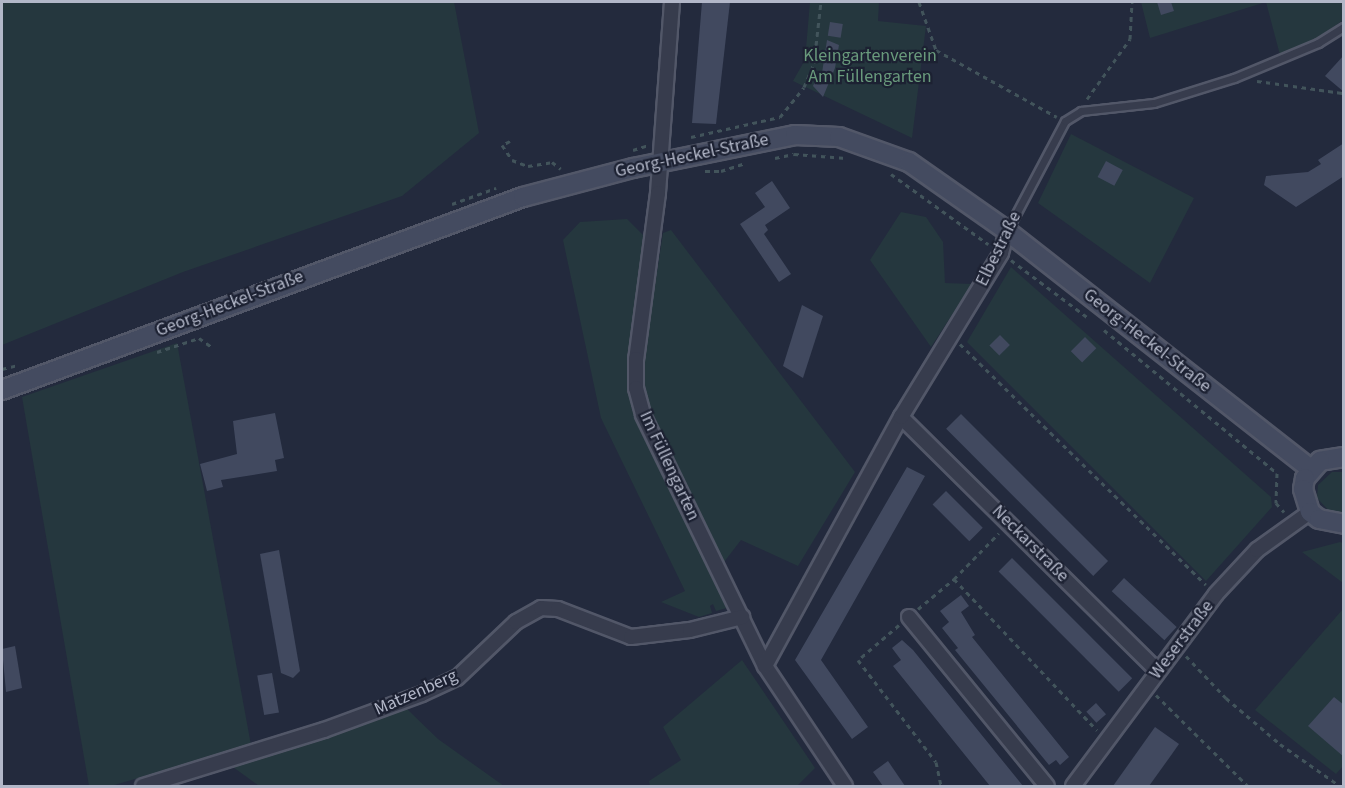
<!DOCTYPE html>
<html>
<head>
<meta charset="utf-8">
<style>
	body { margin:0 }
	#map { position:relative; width:1345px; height:788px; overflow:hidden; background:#232a3d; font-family:"Source Sans 3",sans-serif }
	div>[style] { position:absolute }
	.green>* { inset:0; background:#25373e }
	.building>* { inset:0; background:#41495f; transform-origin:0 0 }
	.path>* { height:3px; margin-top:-1.5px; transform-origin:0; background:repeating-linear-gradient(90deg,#42545b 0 4.5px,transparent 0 9px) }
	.roads { filter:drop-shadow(2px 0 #525768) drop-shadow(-2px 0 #525768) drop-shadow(0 2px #525768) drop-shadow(0 -2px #525768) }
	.lane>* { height:7px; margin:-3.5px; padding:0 3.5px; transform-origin:3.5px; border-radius:3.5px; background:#373c4d }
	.street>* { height:14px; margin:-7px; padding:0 7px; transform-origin:7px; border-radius:7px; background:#373c4d }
	.secondary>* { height:18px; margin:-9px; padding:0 9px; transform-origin:9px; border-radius:9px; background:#444b60 }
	span { translate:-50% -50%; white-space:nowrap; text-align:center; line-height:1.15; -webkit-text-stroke:4.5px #1c2132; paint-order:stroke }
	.park-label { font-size:18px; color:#699a7c }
	.street-label { font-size:18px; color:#b2b7c8 }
	.frame { position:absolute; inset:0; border:3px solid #b2b7c8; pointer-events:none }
</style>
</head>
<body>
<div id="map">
	<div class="green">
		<i style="clip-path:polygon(2px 2px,454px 2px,479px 133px,402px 196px,183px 272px,2px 345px)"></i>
		<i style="clip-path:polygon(810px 2px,879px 2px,878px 21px,926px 26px,912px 138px,793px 81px,805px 60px)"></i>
		<i style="clip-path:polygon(1141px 2px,1343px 2px,1343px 20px,1318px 38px,1280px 55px,1266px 2px,1150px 38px)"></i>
		<i style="clip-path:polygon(1071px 134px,1194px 198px,1150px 283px,1038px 203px)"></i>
		<i style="clip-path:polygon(901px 212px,926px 217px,943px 242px,945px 283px,972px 284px,931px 347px,870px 260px)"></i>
		<i style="clip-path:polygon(627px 219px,645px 237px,627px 387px,636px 417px,730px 607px,716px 611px,713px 604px,710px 606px,712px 613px,699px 617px,661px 602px,685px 591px,601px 418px,563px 240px,580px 222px)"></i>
		<i style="clip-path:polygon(671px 230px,855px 472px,798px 566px,741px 540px,724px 562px,650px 409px,644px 387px,644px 358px,663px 233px)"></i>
		<i style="clip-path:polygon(1011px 267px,1271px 497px,1272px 507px,1206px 581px,967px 342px)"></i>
		<i style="clip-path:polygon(177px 343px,251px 745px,111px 786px,89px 786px,22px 397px)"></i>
		<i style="clip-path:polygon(1332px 472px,1343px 472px,1343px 512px,1330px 512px,1317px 498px,1318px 485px)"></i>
		<i style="clip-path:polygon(1340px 542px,1343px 543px,1343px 583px,1302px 552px)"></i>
		<i style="clip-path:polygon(1343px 609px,1344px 765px,1336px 774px,1255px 710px)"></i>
		<i style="clip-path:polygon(742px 660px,815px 768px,797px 786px,650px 786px,649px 781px,681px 760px,663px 727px)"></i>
		<i style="clip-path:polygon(406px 708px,438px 739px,504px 786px,259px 786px,233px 767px)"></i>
	</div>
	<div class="building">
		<i style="clip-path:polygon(702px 2px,730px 2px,716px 124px,692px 123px)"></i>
		<i style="clip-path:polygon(1157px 2px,1171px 2px,1174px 11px,1161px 15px)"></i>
		<i style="left:830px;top:22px;width:13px;height:14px;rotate:9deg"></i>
		<i style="clip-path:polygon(827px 40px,839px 45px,835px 68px,823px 97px,813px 86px,819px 72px,822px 73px)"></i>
		<i style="clip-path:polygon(1344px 55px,1344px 92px,1325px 76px)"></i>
		<i style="clip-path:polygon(1344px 143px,1344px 176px,1296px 207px,1264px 185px,1266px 176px,1308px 172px,1321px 164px,1318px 160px)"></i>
		<i style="left:1106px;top:161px;width:19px;height:18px;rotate:28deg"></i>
		<i style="clip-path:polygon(772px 181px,790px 208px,765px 225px,768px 230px,764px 234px,791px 274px,779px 282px,740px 224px,765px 207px,755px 193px)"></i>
		<i style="clip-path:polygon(802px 305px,823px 316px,803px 378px,783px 366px)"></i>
		<i style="left:1000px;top:335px;width:14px;height:15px;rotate:45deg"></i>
		<i style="left:1085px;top:337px;width:16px;height:20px;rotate:45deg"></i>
		<i style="clip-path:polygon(275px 413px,284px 458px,275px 460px,277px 471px,221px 480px,223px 487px,207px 491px,200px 464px,237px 454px,233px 421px)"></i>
		<i style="left:961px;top:414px;width:208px;height:21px;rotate:45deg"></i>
		<i style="clip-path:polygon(907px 467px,925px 476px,821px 660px,868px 727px,852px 739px,795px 660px)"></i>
		<i style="left:946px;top:491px;width:52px;height:19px;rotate:45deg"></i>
		<i style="clip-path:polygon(279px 550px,300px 671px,293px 678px,281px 673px,260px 554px)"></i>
		<i style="left:1012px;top:558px;width:170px;height:19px;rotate:45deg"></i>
		<i style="left:1124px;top:578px;width:72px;height:18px;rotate:43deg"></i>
		<i style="clip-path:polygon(961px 595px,969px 606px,961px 612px,975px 635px,972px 637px,1069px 757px,1060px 765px,1056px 760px,1049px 765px,955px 650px,958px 648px,942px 628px,949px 622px,940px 611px)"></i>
		<i style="clip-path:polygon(902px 640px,913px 650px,1023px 786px,990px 786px,893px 666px,901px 660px,892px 648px)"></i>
		<i style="clip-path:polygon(15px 646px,22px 688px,6px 692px,2px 649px)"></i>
		<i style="left:272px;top:673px;width:40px;height:15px;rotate:80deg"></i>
		<i style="clip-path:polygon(1334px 697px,1344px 705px,1344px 757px,1308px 726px)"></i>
		<i style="left:1096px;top:703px;width:15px;height:13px;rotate:48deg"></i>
		<i style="clip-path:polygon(1155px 727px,1179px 744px,1172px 754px,1149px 786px,1113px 786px)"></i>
		<i style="clip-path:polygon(888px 761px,905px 786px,883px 786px,873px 772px)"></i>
	</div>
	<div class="path">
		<i style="left:919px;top:2px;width:51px;rotate:70.5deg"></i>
		<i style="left:936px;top:50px;width:138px;rotate:29deg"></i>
		<i style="left:1257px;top:81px;width:86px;rotate:8deg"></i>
		<i style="left:1087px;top:99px;width:74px;rotate:-54.4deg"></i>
		<i style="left:1130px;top:39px;width:37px;rotate:-87deg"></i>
		<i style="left:691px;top:137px;width:91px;rotate:-12.7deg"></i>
		<i style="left:780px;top:117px;width:38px;rotate:-51deg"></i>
		<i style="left:804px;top:87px;width:26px;rotate:-67deg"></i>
		<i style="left:814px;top:63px;width:61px;rotate:-83.5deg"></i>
		<i style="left:510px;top:141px;width:9px;rotate:153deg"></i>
		<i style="left:502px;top:145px;width:18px;rotate:56deg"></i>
		<i style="left:512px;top:160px;width:17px;rotate:21deg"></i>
		<i style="left:528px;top:166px;width:24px;rotate:-9deg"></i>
		<i style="left:552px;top:162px;width:11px;rotate:38deg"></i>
		<i style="left:633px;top:150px;width:16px;rotate:-18deg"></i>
		<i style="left:775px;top:158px;width:19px;rotate:-12deg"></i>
		<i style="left:794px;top:154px;width:52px;rotate:4.4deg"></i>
		<i style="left:705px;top:171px;width:16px"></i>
		<i style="left:721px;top:171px;width:25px;rotate:-18deg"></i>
		<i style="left:891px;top:174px;width:120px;rotate:35.8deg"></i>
		<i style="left:452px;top:204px;width:47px;rotate:-20deg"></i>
		<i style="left:1011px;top:260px;width:95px;rotate:36.9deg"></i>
		<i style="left:1104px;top:330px;width:224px;rotate:39.6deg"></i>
		<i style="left:1277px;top:473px;width:30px;rotate:92deg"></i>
		<i style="left:1276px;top:503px;width:12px;rotate:48deg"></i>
		<i style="left:960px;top:344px;width:344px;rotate:44.4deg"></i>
		<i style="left:157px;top:352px;width:44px;rotate:-18.4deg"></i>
		<i style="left:199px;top:338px;width:16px;rotate:35deg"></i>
		<i style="left:2px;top:369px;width:16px;rotate:-14deg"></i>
		<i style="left:954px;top:579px;width:64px;rotate:-45.6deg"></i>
		<i style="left:918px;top:609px;width:47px;rotate:-39.8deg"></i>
		<i style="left:954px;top:579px;width:208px;rotate:46.6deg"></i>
		<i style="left:899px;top:625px;width:54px;rotate:139.5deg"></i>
		<i style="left:858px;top:660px;width:128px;rotate:52.6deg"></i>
		<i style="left:936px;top:762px;width:25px;rotate:78deg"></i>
		<i style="left:1186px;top:656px;width:58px;rotate:46.4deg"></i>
		<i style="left:1226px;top:698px;width:71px;rotate:40.4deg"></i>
		<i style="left:1280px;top:744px;width:73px;rotate:35deg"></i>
		<i style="left:1156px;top:695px;width:129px;rotate:44.7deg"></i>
	</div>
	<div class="roads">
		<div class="lane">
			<i style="left:1008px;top:229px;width:122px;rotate:-62.2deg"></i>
			<i style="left:1065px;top:121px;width:19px;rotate:-32deg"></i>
			<i style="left:1081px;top:111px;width:73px;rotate:-6.3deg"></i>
			<i style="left:1154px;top:103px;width:84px;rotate:-17.4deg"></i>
			<i style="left:1234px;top:78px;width:91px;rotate:-22.6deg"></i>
			<i style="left:1318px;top:43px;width:31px;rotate:-32deg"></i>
		</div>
		<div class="street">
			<i style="left:672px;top:2px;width:192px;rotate:94.2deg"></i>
			<i style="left:658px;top:193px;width:167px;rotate:97.5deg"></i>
			<i style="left:636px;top:359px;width:29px;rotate:90deg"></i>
			<i style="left:636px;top:388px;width:28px;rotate:75deg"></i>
			<i style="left:643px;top:415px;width:279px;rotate:64.1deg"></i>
			<i style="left:765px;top:666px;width:144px;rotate:56.3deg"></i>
			<i style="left:901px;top:417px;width:361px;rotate:44.7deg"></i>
			<i style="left:909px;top:617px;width:218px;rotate:50.8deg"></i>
			<i style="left:765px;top:666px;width:284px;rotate:-61.4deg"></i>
			<i style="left:901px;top:417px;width:192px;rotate:-58.6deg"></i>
			<i style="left:1001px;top:253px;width:23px;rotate:-75deg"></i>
			<i style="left:143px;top:786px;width:189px;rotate:-17.2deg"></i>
			<i style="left:324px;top:730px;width:104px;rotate:-20.2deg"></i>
			<i style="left:422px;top:694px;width:38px;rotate:-25deg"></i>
			<i style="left:457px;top:678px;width:81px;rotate:-43.5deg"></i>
			<i style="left:516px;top:622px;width:29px;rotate:-29deg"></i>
			<i style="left:541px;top:608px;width:17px;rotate:3deg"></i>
			<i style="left:558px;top:609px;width:78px;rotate:21deg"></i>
			<i style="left:631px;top:637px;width:59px;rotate:-6.8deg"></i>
			<i style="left:690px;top:630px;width:54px;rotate:-14deg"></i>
			<i style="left:1073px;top:786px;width:239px;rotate:-53.3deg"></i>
			<i style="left:1216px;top:594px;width:60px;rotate:-47deg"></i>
			<i style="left:1257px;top:550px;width:65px;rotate:-35.6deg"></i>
		</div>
		<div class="secondary">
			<i style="left:2px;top:390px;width:556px;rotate:-20.33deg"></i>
			<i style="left:523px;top:197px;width:114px;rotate:-14.8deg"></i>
			<i style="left:633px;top:168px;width:165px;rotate:-11.5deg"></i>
			<i style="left:795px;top:135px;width:44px;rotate:2.6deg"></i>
			<i style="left:839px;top:137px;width:74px;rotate:19.7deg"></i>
			<i style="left:909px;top:162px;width:120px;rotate:35.1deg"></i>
			<i style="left:1007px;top:231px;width:386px;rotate:38.1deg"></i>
			<i style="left:1344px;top:457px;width:24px;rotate:171deg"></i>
			<i style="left:1320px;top:461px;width:23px;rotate:131deg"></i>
			<i style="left:1305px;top:478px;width:11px;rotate:100deg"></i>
			<i style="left:1303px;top:489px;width:24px;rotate:73deg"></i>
			<i style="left:1310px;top:512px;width:11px;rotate:38deg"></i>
			<i style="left:1319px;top:519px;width:25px;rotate:11deg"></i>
		</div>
	</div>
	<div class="park-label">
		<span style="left:870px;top:67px">Kleingartenverein<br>Am Füllengarten</span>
	</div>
	<div class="street-label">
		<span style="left:692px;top:156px;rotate:-12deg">Georg-Heckel-Straße</span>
		<span style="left:999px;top:249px;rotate:-64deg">Elbestraße</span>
		<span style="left:230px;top:304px;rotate:-21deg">Georg-Heckel-Straße</span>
		<span style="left:1147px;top:341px;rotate:38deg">Georg-Heckel-Straße</span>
		<span style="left:669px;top:466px;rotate:65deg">Im Füllengarten</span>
		<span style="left:1030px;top:544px;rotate:45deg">Neckarstraße</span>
		<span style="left:1182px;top:640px;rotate:-53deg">Weserstraße</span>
		<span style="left:416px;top:693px;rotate:-24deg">Matzenberg</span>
	</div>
	<div class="frame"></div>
</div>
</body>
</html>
